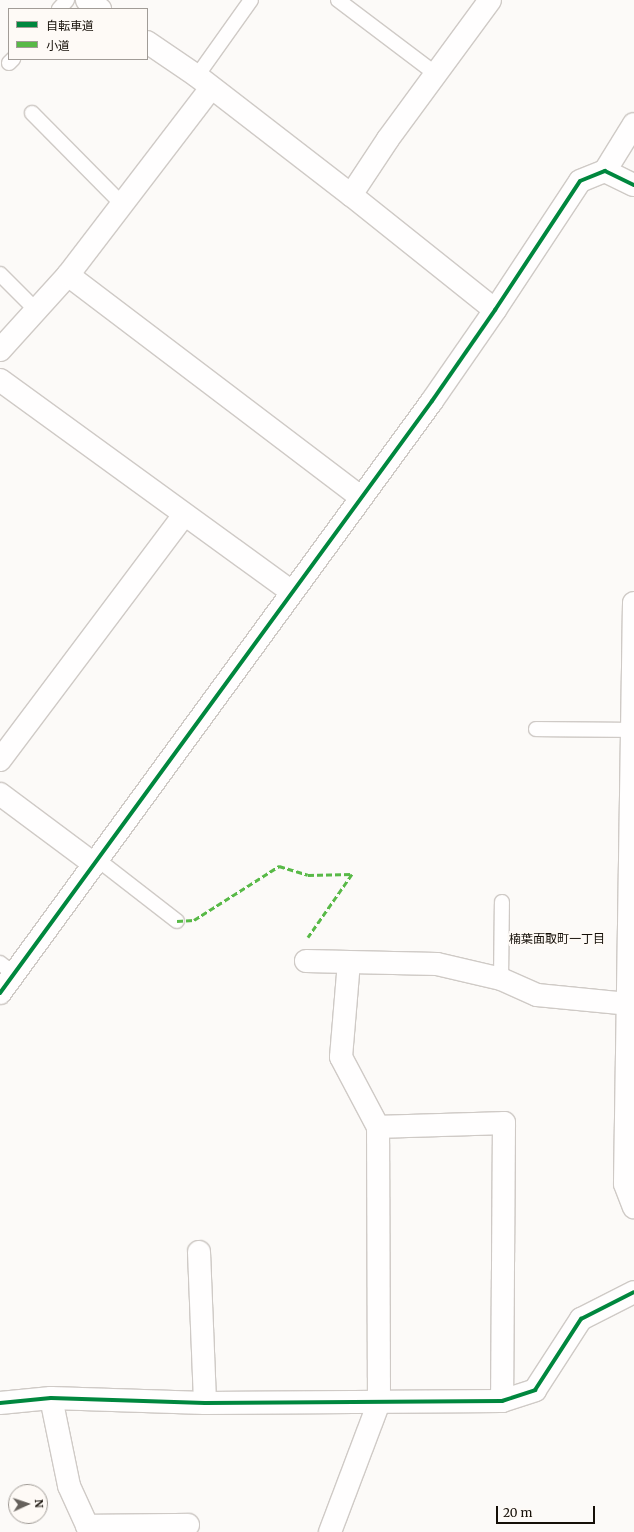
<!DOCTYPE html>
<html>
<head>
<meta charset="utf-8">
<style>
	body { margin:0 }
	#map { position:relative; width:634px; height:1532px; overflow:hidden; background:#fcfaf8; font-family:Merriweather,"Noto Sans JP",serif }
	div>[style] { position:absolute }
	.roads { filter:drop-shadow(1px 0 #cfcac6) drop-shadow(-1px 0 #cfcac6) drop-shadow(0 1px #cfcac6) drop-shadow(0 -1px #cfcac6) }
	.service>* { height:14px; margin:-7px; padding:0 7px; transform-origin:7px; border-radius:7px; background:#fffefe }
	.minor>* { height:22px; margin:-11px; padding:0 11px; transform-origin:11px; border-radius:11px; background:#fffefe }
	.quiet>* { height:3px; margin-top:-1.5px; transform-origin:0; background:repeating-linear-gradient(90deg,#58b947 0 6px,transparent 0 9px) }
	.cycleway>* { height:4px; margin:-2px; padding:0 2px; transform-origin:2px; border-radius:2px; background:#00873e }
	span { translate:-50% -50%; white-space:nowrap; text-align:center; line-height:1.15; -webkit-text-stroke:4px #fefaf6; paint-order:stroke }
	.neighbourhood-label { font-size:12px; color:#150f08 }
	.legend { position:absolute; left:8px; top:8px; width:140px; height:52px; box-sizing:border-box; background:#fefaf6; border:1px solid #a19c97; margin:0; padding:5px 7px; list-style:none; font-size:12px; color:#150f08 }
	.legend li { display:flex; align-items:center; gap:8px; height:20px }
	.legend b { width:20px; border:1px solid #a19c97 }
	.north { position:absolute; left:8px; top:1484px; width:40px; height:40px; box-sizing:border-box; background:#fefaf6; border:1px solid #a19c97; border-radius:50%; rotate:87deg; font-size:11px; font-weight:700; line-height:16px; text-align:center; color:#150f08 }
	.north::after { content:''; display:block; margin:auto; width:14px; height:18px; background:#66615c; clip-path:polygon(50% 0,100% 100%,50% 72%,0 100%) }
	.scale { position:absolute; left:496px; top:1506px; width:99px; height:18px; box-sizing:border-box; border:2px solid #150f08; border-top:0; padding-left:5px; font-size:12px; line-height:14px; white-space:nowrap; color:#150f08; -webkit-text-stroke:3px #fefaf6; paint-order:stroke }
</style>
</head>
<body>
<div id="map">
	<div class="roads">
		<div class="service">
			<i style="left:338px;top:0;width:123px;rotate:37.1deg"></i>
			<i style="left:59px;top:9px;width:12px;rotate:-48deg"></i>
			<i style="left:9px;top:63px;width:6px;rotate:-45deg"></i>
			<i style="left:197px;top:76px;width:93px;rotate:-54.6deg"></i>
			<i style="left:32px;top:113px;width:128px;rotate:45.3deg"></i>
			<i style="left:0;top:274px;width:51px;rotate:45deg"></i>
			<i style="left:536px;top:729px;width:96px;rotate:0.6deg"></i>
			<i style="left:97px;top:859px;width:101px;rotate:37.8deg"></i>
			<i style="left:0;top:963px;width:18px;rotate:38deg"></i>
			<i style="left:501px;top:979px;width:77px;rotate:-89.3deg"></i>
		</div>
		<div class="minor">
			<i style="left:87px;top:0;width:16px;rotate:35deg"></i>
			<i style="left:147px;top:42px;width:60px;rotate:34.2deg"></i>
			<i style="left:197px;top:76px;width:195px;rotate:37.7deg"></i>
			<i style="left:351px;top:195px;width:184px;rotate:38.6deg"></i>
			<i style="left:605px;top:171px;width:55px;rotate:-58.3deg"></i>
			<i style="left:351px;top:195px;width:67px;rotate:-56.5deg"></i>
			<i style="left:388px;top:139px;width:172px;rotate:-53.7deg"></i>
			<i style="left:68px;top:275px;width:368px;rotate:37.2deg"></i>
			<i style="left:0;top:350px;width:101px;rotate:-47.8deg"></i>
			<i style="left:68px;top:275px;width:235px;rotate:-52.6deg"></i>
			<i style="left:0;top:380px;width:361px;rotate:36deg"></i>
			<i style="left:634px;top:603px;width:581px;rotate:90.89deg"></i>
			<i style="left:625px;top:1184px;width:25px;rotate:69deg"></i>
			<i style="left:0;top:760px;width:306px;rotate:-53.1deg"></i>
			<i style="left:0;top:794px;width:117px;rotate:36.7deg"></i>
			<i style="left:306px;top:961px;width:131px;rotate:1.3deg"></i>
			<i style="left:437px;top:964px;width:66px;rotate:13.2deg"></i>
			<i style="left:501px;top:979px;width:39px;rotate:24deg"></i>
			<i style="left:537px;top:995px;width:91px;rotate:5.6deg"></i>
			<i style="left:0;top:993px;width:733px;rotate:-53.88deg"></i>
			<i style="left:432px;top:401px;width:111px;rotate:-55.3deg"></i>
			<i style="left:495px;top:310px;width:154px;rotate:-56.6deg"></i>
			<i style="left:580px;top:181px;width:27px;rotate:-22deg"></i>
			<i style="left:605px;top:171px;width:32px;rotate:26deg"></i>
			<i style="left:378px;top:1127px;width:126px;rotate:-1.8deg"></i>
			<i style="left:504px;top:1123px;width:278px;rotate:90.4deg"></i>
			<i style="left:199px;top:1252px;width:151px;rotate:87.7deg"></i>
			<i style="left:51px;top:1398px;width:90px;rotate:78.4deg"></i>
			<i style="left:69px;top:1486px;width:51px;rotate:65.5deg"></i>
			<i style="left:0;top:1403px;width:51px;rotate:-5.6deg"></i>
			<i style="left:51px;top:1398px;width:154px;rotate:1.9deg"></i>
			<i style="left:205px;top:1403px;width:297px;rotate:-0.4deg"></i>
			<i style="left:502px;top:1401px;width:35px;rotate:-18deg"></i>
			<i style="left:535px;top:1390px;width:85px;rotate:-57.1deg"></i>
			<i style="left:581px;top:1319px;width:59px;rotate:-27deg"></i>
			<i style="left:87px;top:1526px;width:101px;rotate:-0.6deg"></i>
			<i style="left:330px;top:1532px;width:139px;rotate:-69.3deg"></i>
			<i style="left:379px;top:1402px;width:275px;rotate:-90.2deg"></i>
			<i style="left:378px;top:1127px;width:79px;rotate:-117.9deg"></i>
			<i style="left:341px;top:1057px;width:95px;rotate:-85.2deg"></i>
		</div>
	</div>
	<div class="quiet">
		<i style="left:177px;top:921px;width:17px;rotate:-3deg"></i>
		<i style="left:194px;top:920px;width:101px;rotate:-32.4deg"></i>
		<i style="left:279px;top:866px;width:30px;rotate:17deg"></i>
		<i style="left:308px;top:875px;width:44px;rotate:-1.3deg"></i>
		<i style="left:352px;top:874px;width:77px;rotate:124.9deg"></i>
	</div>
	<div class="cycleway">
		<i style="left:0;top:993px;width:733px;rotate:-53.88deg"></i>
		<i style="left:432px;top:401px;width:111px;rotate:-55.3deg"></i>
		<i style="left:495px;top:310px;width:154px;rotate:-56.6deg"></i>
		<i style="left:580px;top:181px;width:27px;rotate:-22deg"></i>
		<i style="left:605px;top:171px;width:32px;rotate:26deg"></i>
		<i style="left:0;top:1403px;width:51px;rotate:-5.6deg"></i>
		<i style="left:51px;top:1398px;width:154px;rotate:1.9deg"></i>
		<i style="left:205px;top:1403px;width:297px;rotate:-0.4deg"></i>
		<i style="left:502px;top:1401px;width:35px;rotate:-18deg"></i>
		<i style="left:535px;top:1390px;width:85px;rotate:-57.1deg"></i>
		<i style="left:581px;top:1319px;width:59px;rotate:-27deg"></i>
	</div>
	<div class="neighbourhood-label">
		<span style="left:557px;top:939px">楠葉面取町一丁目</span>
	</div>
	<ul class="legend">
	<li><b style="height:5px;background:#00873e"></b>自転車道</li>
	<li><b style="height:5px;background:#58b947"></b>小道</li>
	</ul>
	<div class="north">N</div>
	<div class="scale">20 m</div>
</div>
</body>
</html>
